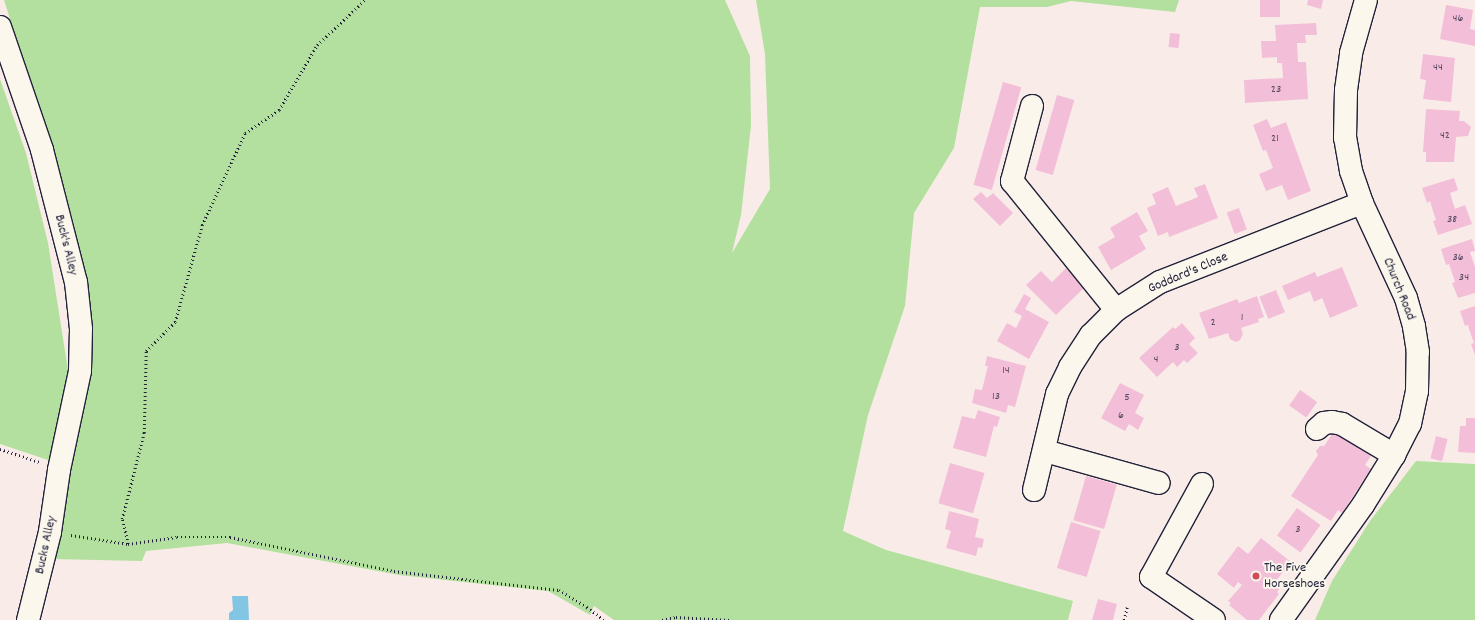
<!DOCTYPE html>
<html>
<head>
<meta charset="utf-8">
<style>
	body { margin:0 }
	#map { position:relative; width:1475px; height:620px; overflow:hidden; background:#f9ece8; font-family:Dekko,sans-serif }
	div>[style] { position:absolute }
	.green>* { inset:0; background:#b3e09e }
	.water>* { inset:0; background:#83c6e4 }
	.building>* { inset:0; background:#f3bed8; transform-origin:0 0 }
	.path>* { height:2.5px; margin-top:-1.25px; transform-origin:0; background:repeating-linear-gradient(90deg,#22223b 0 1px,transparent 0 4px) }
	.roads { filter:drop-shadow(1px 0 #22223b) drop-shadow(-1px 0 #22223b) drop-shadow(0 1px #22223b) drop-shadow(0 -1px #22223b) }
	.minor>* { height:22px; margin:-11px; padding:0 11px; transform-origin:11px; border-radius:11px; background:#fbf7ec }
	.dots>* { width:11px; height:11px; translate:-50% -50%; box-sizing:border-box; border:2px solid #fbf7ec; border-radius:50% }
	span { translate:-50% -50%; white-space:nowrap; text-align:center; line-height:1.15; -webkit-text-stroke:4px #fbf7ec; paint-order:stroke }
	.number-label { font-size:12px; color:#564962 }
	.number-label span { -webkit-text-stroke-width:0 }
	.street-label { font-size:14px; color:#22223b }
	.poi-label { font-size:14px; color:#22223b }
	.left { translate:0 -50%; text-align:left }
</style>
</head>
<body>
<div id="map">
	<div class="green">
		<i style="clip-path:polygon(4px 0,725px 0,750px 56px,751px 126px,741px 215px,732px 253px,770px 189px,765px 54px,756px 0,1179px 0,1175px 12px,1071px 1px,1047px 7px,980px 7px,954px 148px,914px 213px,905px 306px,868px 415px,843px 531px,886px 550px,1073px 601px,1068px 620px,614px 620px,594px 606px,590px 615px,548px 591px,399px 575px,227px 543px,146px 551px,142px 561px,52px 559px,88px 305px,74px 224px)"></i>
		<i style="clip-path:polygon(0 79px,26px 153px,48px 243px,68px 370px,56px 442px,51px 461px,0 444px)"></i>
		<i style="clip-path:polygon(1416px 461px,1475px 464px,1475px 620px,1315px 620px,1332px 581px,1370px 521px)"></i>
	</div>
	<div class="water">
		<i style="clip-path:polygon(232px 596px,248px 596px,249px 620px,229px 620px,229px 613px,233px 610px)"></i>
	</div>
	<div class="building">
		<i style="left:1260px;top:0;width:20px;height:17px"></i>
		<i style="clip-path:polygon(1308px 0,1323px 0,1321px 9px,1307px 5px)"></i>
		<i style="clip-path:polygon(1446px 5px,1473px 10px,1470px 29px,1475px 30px,1475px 46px,1440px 39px)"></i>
		<i style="clip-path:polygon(1316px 23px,1317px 35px,1305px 35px,1306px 43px,1297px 43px,1298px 62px,1306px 62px,1308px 99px,1245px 103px,1244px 80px,1283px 78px,1282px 63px,1277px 63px,1277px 57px,1262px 58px,1261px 41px,1276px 41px,1275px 25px)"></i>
		<i style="left:1170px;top:33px;width:10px;height:14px;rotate:6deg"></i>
		<i style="clip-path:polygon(1423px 54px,1455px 58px,1451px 102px,1423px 99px,1426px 80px,1420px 79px)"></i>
		<i style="left:1003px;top:82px;width:19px;height:107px;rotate:16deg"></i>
		<i style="left:1057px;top:95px;width:18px;height:78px;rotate:16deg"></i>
		<i style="clip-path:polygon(1426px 109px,1460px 111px,1459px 121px,1464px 121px,1471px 127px,1468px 136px,1456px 137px,1454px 162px,1426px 162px,1426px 152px,1423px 152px)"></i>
		<i style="clip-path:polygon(1267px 119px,1271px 128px,1286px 122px,1311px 191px,1288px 200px,1282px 185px,1266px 191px,1259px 174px,1273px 168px,1266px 150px,1263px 151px,1253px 125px)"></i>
		<i style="clip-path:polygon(1454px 178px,1458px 190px,1450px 193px,1455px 209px,1465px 205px,1472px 224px,1438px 235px,1433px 221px,1436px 220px,1433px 211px,1430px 201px,1427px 203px,1422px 188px)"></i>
		<i style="clip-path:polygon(1205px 184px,1218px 218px,1169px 237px,1168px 232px,1158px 236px,1147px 208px,1156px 204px,1152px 194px,1168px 187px,1176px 206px,1198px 197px,1194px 188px)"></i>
		<i style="clip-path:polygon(981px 192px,987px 198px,993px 193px,1013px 213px,1000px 226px,973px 199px)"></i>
		<i style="left:1239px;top:208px;width:23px;height:13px;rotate:70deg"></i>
		<i style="clip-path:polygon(1137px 212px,1148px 231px,1139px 236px,1146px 249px,1111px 270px,1098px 247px,1115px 237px,1110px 228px)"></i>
		<i style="clip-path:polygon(1472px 239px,1475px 251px,1470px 252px,1475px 267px,1475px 293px,1458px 298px,1452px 283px,1455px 282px,1449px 264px,1446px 265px,1441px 249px)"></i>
		<i style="clip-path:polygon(1342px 267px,1358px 306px,1330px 318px,1322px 298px,1314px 302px,1310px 291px,1288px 300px,1282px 286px,1315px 272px,1317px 277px)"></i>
		<i style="clip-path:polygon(1066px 268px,1085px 287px,1056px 315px,1026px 285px,1041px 271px,1052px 282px)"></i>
		<i style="left:1276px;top:290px;width:24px;height:18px;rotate:68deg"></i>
		<i style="clip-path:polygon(1024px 294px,1031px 298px,1025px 309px,1049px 322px,1029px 359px,997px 341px,1007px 323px,1016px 328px,1022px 316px,1014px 312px)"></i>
		<i style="clip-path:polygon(1257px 296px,1264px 317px,1258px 319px,1259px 322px,1241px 328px,1243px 334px,1240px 340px,1236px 342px,1230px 339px,1228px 333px,1209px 339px,1199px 313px,1237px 299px,1239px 303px)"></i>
		<i style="clip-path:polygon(1475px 306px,1475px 355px,1471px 344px,1474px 343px,1471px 335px,1468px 325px,1465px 326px,1460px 311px)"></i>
		<i style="clip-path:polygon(1182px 323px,1195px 338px,1189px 344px,1198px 353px,1187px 363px,1184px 360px,1177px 367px,1173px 362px,1157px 377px,1139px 358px,1173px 327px,1175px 329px)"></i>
		<i style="clip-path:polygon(987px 356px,1026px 366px,1015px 407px,1008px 405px,1006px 413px,972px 403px,975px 389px,982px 390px,988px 366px,985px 366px)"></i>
		<i style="clip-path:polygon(1120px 383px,1144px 395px,1135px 413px,1144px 418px,1138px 430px,1129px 424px,1125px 431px,1101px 418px)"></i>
		<i style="left:1300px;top:390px;width:21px;height:19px;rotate:35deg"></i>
		<i style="clip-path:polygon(978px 410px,1000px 417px,997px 427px,994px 426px,986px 457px,953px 448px,962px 416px,975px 419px)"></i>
		<i style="clip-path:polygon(1466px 418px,1475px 418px,1475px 453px,1458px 452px,1460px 426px,1466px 426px)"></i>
		<i style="clip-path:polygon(1337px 427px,1374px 451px,1365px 465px,1371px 469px,1342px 513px,1338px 510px,1331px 521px,1291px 496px,1318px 455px,1316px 451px,1320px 446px,1324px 446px)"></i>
		<i style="left:1436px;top:436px;width:12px;height:23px;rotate:14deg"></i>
		<i style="left:950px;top:463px;width:36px;height:42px;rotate:16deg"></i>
		<i style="left:1086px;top:476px;width:32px;height:46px;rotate:16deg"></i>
		<i style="left:1297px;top:508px;width:29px;height:34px;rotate:36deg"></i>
		<i style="clip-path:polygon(949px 511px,979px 519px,975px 537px,984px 539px,982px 548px,978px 547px,976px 556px,946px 548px,951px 531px,945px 529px)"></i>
		<i style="left:1071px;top:522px;width:31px;height:48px;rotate:17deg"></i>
		<i style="clip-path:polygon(1261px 538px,1291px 562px,1275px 582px,1281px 587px,1277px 592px,1279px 594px,1259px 620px,1247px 620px,1229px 605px,1231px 603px,1228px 601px,1242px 585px,1238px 582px,1234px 588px,1217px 574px,1238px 546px,1248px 554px)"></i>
		<i style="clip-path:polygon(1098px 599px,1117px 604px,1113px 620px,1092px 620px)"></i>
	</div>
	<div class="path">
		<i style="left:0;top:449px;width:41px;rotate:18.4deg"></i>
		<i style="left:71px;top:535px;width:58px;rotate:9deg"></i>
		<i style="left:128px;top:544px;width:49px;rotate:-8.1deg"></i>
		<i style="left:177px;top:537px;width:53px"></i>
		<i style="left:230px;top:537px;width:167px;rotate:11.7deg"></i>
		<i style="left:394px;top:571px;width:166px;rotate:6.6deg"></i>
		<i style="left:559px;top:590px;width:33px;rotate:31deg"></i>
		<i style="left:587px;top:607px;width:21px;rotate:37deg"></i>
		<i style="left:128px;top:544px;width:26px;rotate:-103deg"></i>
		<i style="left:122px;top:519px;width:89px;rotate:-75.7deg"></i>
		<i style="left:144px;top:433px;width:82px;rotate:-88.6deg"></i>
		<i style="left:146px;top:351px;width:41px;rotate:-45deg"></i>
		<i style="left:175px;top:322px;width:101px;rotate:-74.4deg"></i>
		<i style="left:202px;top:225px;width:102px;rotate:-64.9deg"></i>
		<i style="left:245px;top:133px;width:41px;rotate:-34.1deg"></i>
		<i style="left:279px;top:110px;width:75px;rotate:-59.7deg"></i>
		<i style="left:317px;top:45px;width:66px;rotate:-43.2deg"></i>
		<i style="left:662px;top:620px;width:14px;rotate:-12deg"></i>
		<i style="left:676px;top:617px;width:54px;rotate:3.2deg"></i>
		<i style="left:1124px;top:620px;width:13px;rotate:-77deg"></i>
	</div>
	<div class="roads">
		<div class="minor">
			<i style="left:0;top:27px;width:130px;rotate:71.1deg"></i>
			<i style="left:42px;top:150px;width:136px;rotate:75.6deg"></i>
			<i style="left:76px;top:282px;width:47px;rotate:83.9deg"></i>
			<i style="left:81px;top:329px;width:42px;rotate:91.4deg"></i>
			<i style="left:80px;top:371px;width:101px;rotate:102deg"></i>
			<i style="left:59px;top:470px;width:63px;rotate:98.3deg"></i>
			<i style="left:50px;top:532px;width:91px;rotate:104deg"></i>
			<i style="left:1032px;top:106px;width:78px;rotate:104.9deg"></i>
			<i style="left:1012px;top:181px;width:166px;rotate:51.1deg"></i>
			<i style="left:1317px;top:429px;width:9px;rotate:-41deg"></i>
			<i style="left:1324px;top:423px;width:8px;rotate:-7deg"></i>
			<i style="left:1332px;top:422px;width:10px;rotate:11deg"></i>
			<i style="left:1342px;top:424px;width:61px;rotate:30.8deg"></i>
			<i style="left:1045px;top:451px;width:118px;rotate:15.7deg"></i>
			<i style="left:1202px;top:484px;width:106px;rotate:118.7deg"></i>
			<i style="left:1151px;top:577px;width:76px;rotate:34.3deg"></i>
			<i style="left:1034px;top:490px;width:99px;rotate:-76.5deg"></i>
			<i style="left:1057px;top:394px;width:30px;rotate:-64deg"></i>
			<i style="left:1070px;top:367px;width:38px;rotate:-57deg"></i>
			<i style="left:1091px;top:335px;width:35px;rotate:-45deg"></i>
			<i style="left:1116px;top:310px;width:52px;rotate:-32.5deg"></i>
			<i style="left:1160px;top:282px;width:217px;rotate:-21.4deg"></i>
			<i style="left:1281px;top:620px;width:141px;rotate:-54.5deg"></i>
			<i style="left:1363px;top:505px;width:59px;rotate:-58.2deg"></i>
			<i style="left:1394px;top:455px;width:35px;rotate:-63deg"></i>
			<i style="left:1410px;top:424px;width:34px;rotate:-78deg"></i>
			<i style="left:1417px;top:391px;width:39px;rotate:-89deg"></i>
			<i style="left:1418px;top:352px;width:26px;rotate:-99deg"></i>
			<i style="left:1414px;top:326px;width:29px;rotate:-106deg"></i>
			<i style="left:1406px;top:298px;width:105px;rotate:-114.9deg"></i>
			<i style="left:1362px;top:203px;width:34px;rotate:-109deg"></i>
			<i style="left:1351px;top:171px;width:34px;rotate:-100deg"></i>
			<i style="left:1345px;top:138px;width:48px;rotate:-88.8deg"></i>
			<i style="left:1346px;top:90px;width:37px;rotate:-82deg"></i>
			<i style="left:1351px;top:53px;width:55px;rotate:-74.2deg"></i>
		</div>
	</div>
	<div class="dots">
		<i style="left:1256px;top:576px;background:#d1495b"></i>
	</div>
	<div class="number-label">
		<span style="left:1458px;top:19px">46</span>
		<span style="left:1438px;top:68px">44</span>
		<span style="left:1276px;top:90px">23</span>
		<span style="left:1445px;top:136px">42</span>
		<span style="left:1275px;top:139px">21</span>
		<span style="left:1452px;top:220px">38</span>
		<span style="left:1458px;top:258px">36</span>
		<span style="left:1464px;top:278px">34</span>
		<span style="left:1242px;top:318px">1</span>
		<span style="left:1213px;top:323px">2</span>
		<span style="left:1177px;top:348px">3</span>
		<span style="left:1156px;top:360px">4</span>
		<span style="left:1006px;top:371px">14</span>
		<span style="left:996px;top:397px">13</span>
		<span style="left:1127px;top:398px">5</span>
		<span style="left:1121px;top:416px">6</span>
		<span style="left:1298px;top:530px">3</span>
	</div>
	<div class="street-label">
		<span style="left:66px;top:245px;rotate:76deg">Buck's Alley</span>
		<span style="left:1188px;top:273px;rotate:-23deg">Goddard's Close</span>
		<span style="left:1399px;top:289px;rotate:68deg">Church Road</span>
		<span style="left:46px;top:545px;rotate:-78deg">Bucks Alley</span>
	</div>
	<div class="poi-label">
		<span class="left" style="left:1264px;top:576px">The Five<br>Horseshoes</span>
	</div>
</div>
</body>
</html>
